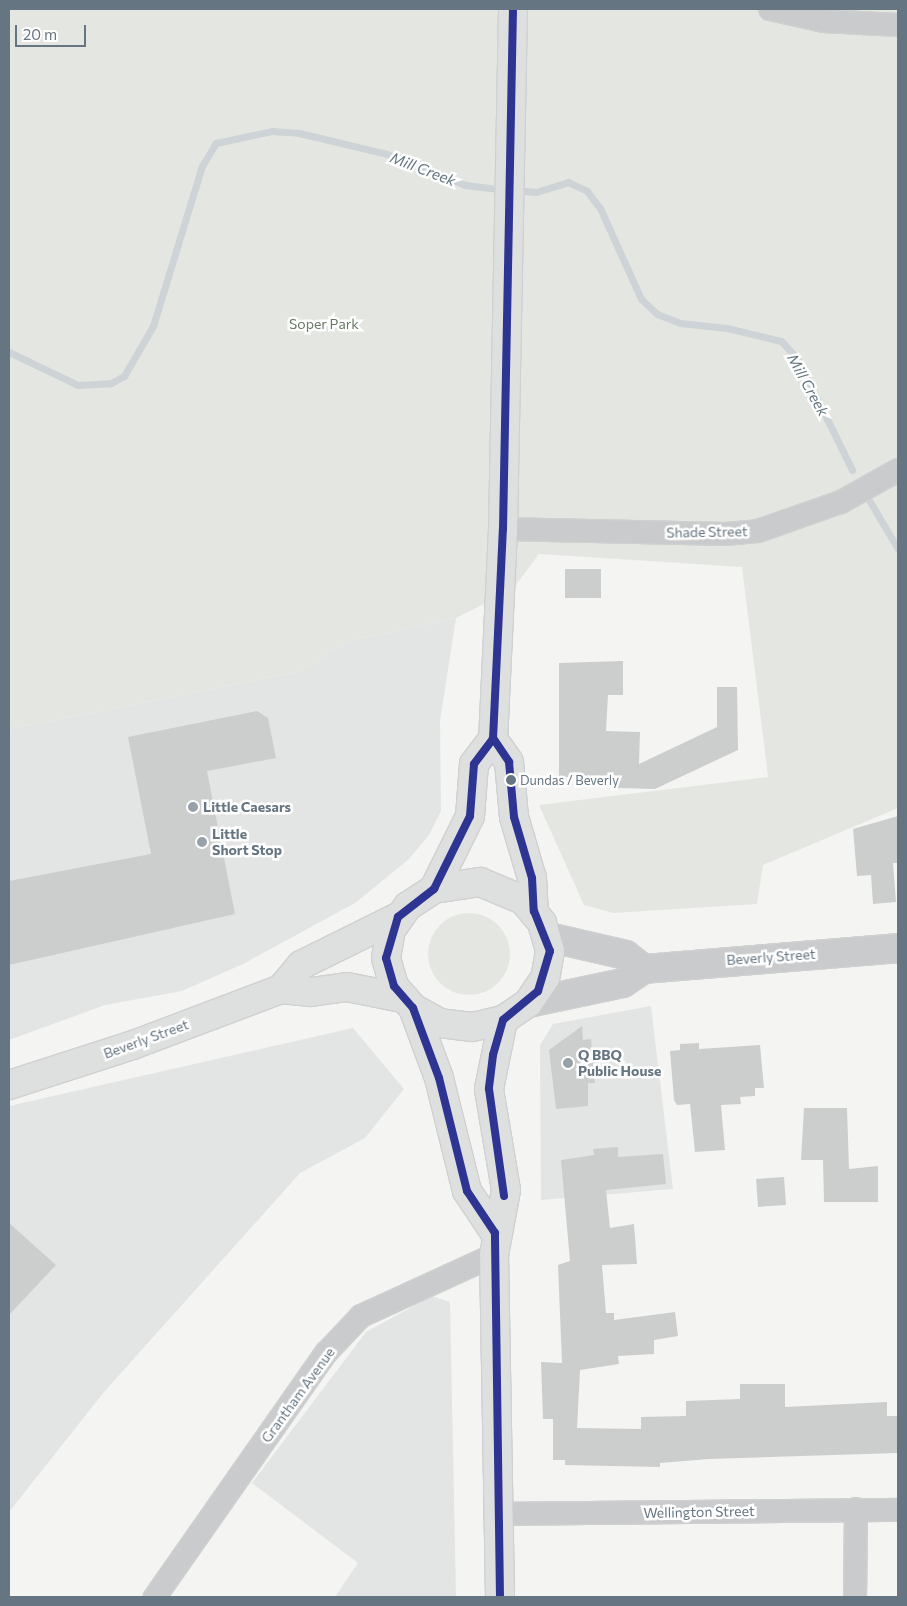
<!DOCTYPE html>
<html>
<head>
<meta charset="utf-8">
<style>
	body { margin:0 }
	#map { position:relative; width:907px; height:1606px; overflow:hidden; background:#f4f4f3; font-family:Commissioner,sans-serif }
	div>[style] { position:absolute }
	.built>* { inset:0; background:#e3e4e4 }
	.green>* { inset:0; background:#e4e7e1 }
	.round { border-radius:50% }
	.stream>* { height:7px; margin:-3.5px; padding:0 3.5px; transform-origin:3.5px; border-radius:3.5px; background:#cdd3d6 }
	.building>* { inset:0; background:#cccece; transform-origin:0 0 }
	.roads { filter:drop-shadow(1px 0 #d0d0d1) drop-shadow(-1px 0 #d0d0d1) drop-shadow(0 1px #d0d0d1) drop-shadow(0 -1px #d0d0d1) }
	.minor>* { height:22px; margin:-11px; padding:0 11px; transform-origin:11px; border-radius:11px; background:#cacbcc }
	.tertiary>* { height:28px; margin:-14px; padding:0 14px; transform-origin:14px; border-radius:14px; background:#cacbcc }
	.secondary>* { height:28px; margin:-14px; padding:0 14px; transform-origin:14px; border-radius:14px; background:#dedfdf }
	.primary>* { height:28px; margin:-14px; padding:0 14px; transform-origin:14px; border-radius:14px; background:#dedfdf }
	.bus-1>* { height:8px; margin:-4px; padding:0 4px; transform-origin:4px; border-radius:4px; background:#2e3491 }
	.dots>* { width:14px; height:14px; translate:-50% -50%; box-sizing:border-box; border:2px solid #fff; border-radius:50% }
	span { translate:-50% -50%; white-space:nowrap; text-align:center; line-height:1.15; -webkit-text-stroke:5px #fff; paint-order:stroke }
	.bus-label { font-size:13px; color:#657581 }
	.left { translate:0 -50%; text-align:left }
	.park-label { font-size:14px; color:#687964 }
	.street-label { font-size:14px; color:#657581 }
	.poi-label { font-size:14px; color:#657581; font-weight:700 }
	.water-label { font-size:15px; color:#61767f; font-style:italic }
	.frame { position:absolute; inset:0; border:10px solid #657581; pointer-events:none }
	.scale { position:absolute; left:15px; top:25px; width:71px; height:22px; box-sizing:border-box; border:2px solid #657581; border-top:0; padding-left:6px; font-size:15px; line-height:18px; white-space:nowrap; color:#657581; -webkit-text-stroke:4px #fff; paint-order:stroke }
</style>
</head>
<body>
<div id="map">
	<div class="built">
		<i style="clip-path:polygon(456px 618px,440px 721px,441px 811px,429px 835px,408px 860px,355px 903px,243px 964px,182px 991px,105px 1005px,9px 1040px,9px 729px,303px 671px,346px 642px)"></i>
		<i style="clip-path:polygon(651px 1006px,673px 1189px,541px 1200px,540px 1045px,553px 1024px)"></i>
		<i style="clip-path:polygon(353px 1028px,404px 1089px,365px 1138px,300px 1173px,104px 1392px,9px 1512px,9px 1106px)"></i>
		<i style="clip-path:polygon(432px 1296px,450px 1302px,456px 1597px,335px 1597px,358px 1563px,252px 1483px,366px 1332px)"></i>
	</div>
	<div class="green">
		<i style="clip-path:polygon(9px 9px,898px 9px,898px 808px,763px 865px,757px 904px,613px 913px,584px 905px,539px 805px,768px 777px,742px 567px,539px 554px,512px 590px,456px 618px,346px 642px,303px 671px,9px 729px)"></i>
		<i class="round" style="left:428px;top:913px;width:82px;height:82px"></i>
	</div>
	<div class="stream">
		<i style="left:514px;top:190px;width:22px;rotate:5deg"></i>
		<i style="left:536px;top:192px;width:34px;rotate:-17deg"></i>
		<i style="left:568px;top:182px;width:21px;rotate:25deg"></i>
		<i style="left:587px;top:191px;width:21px;rotate:53deg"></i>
		<i style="left:600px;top:208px;width:100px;rotate:65.7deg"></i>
		<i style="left:641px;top:299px;width:22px;rotate:43deg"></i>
		<i style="left:657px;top:314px;width:25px;rotate:21deg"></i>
		<i style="left:680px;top:323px;width:47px;rotate:6.1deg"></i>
		<i style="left:727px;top:328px;width:56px;rotate:13.5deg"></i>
		<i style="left:781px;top:341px;width:23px;rotate:47deg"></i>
		<i style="left:797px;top:358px;width:125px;rotate:63.8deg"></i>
		<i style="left:9px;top:352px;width:76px;rotate:25.6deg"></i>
		<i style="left:78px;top:385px;width:33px;rotate:-3deg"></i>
		<i style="left:111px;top:383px;width:15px;rotate:-28deg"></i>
		<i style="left:124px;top:376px;width:58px;rotate:-59.9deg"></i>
		<i style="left:153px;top:326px;width:167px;rotate:-73deg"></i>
		<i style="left:202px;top:166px;width:27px;rotate:-59deg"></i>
		<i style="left:216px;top:143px;width:57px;rotate:-12.1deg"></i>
		<i style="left:272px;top:131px;width:27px;rotate:4deg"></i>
		<i style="left:299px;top:133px;width:90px;rotate:13.4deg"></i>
		<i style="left:387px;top:154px;width:84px;rotate:21.7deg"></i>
		<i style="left:465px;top:185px;width:38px;rotate:7deg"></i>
		<i style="left:869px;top:500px;width:57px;rotate:59.4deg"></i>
	</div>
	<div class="building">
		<i style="left:565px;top:569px;width:36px;height:29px"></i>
		<i style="clip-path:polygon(623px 661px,623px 695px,608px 695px,606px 731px,640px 732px,639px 764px,717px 727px,717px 687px,737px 687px,738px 750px,655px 789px,617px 788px,617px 778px,559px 777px,559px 663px)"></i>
		<i style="clip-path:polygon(257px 711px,268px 718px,276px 758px,207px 771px,235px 914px,9px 965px,9px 881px,151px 854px,128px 737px)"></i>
		<i style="clip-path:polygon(898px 816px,898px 863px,893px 863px,896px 902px,873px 904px,871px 875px,857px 876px,853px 829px)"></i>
		<i style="clip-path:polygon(582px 1026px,583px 1040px,591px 1039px,595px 1083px,588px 1083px,588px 1106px,556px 1109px,549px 1050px)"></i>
		<i style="clip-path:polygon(699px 1043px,699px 1049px,760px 1045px,764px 1088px,755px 1088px,755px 1096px,740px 1097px,741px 1104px,721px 1105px,725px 1150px,695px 1152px,690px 1104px,677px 1105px,674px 1100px,670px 1051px,680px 1050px,680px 1044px)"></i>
		<i style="clip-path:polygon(804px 1108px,847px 1108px,849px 1169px,878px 1166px,878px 1202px,824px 1202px,823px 1160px,801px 1160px)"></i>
		<i style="clip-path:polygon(618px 1147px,618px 1157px,663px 1154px,666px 1184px,606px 1190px,610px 1228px,634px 1224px,637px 1264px,602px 1265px,606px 1313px,614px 1313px,614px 1320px,675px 1312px,678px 1336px,654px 1340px,654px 1354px,618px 1356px,619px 1364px,580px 1370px,577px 1428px,641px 1429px,641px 1417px,686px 1416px,686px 1401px,740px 1399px,740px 1384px,785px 1384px,785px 1407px,887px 1402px,887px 1416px,898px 1416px,898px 1453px,709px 1459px,660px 1463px,660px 1467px,565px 1465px,565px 1460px,553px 1460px,553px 1419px,543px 1419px,541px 1362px,562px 1363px,558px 1265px,570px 1261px,561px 1160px,594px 1155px,593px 1149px)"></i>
		<i style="left:784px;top:1177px;width:28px;height:28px;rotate:86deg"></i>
		<i style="clip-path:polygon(9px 1223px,56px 1265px,9px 1315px)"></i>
	</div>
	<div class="roads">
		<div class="minor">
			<i style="left:770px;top:9px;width:55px;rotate:12.5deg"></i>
			<i style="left:824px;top:21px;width:74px;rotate:3.1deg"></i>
			<i style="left:503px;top:529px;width:222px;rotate:1.3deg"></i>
			<i style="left:725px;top:534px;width:33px;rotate:-5deg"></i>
			<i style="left:758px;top:531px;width:88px;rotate:-19.3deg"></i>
			<i style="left:841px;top:502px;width:65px;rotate:-29.3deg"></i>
			<i style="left:500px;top:1514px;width:398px;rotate:-0.6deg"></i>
			<i style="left:155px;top:1597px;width:298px;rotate:-55deg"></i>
			<i style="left:326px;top:1353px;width:51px;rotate:-46.6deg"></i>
			<i style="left:361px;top:1316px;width:146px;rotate:-24.6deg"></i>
			<i style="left:855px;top:1597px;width:88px;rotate:-89.3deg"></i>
		</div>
		<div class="tertiary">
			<i style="left:548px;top:937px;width:80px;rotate:13deg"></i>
			<i style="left:626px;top:955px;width:23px;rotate:38deg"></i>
			<i style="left:528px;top:1003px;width:97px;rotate:-11.9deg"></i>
			<i style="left:623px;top:983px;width:25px;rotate:-34deg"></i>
			<i style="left:644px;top:969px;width:255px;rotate:-4.7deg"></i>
		</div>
		<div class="secondary">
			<i style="left:281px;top:989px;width:31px;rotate:-50deg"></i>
			<i style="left:301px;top:965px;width:108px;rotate:-26.3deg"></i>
			<i style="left:9px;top:1085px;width:130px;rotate:-17.9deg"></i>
			<i style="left:133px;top:1045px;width:158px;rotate:-20.7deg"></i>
			<i style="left:281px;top:989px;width:30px;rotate:6deg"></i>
			<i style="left:311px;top:992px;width:36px;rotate:-8deg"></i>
			<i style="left:347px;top:987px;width:56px;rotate:11.3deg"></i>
		</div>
		<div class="primary">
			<i style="left:513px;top:9px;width:520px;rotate:91.1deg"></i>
			<i style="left:503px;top:529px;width:210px;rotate:92.7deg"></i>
			<i style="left:493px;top:739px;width:28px;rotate:55deg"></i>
			<i style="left:509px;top:762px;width:55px;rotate:84.8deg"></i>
			<i style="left:514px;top:817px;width:64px;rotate:73.6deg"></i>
			<i style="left:532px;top:878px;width:33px;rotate:87deg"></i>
			<i style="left:480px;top:882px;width:47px;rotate:22.7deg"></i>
			<i style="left:523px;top:900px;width:30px;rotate:50deg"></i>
			<i style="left:542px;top:923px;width:29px;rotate:74deg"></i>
			<i style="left:550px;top:951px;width:27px;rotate:100deg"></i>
			<i style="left:545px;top:978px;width:30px;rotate:124deg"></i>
			<i style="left:528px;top:1003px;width:30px;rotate:146deg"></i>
			<i style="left:503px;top:1020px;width:32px;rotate:167deg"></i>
			<i style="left:472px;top:1027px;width:32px;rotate:-173deg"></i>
			<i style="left:440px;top:1023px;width:31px;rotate:-151deg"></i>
			<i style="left:413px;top:1008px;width:29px;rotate:-131deg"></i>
			<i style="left:394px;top:986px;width:29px;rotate:-106deg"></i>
			<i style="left:386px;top:958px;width:28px;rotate:-80deg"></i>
			<i style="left:391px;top:930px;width:29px;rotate:-55deg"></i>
			<i style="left:408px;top:906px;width:31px;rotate:-33deg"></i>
			<i style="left:434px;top:889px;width:47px;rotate:-8.7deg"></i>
			<i style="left:434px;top:889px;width:81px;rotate:-63.7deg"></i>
			<i style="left:470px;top:816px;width:52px;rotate:-85.6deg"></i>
			<i style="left:474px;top:764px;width:31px;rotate:-53deg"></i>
			<i style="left:413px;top:1008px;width:75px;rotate:69.6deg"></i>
			<i style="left:439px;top:1078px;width:116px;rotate:76.1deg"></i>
			<i style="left:467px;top:1191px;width:50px;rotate:56.3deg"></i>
			<i style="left:500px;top:1597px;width:342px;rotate:-91deg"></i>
			<i style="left:494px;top:1255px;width:66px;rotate:-79.5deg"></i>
			<i style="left:506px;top:1190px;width:102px;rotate:-99.6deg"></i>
			<i style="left:489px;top:1089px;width:70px;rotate:-78.5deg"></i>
		</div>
	</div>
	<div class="bus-1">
		<i style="left:493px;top:738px;width:29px;rotate:56deg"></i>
		<i style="left:509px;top:762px;width:55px;rotate:84.8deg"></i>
		<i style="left:514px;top:817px;width:64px;rotate:73.6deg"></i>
		<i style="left:532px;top:878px;width:33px;rotate:87deg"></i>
		<i style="left:534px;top:911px;width:43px;rotate:68.2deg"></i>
		<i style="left:550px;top:951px;width:42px;rotate:106.7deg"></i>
		<i style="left:538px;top:991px;width:45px;rotate:140.4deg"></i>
		<i style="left:503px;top:1020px;width:36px;rotate:106deg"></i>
		<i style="left:493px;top:1055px;width:34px;rotate:97deg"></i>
		<i style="left:489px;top:1089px;width:108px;rotate:82deg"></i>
		<i style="left:500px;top:1597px;width:364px;rotate:-90.8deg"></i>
		<i style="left:495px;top:1233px;width:50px;rotate:-123.7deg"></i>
		<i style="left:467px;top:1191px;width:116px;rotate:-103.9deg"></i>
		<i style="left:439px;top:1078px;width:75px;rotate:-110.4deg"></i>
		<i style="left:413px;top:1008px;width:29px;rotate:-131deg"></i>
		<i style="left:394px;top:986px;width:29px;rotate:-106deg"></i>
		<i style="left:386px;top:958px;width:43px;rotate:-73.7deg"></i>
		<i style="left:398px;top:917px;width:46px;rotate:-37.9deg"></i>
		<i style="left:434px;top:889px;width:81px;rotate:-63.7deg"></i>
		<i style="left:470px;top:816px;width:52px;rotate:-85.6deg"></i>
		<i style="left:474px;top:764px;width:31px;rotate:-53deg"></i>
		<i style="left:493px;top:739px;width:210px;rotate:-87.3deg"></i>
		<i style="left:503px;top:529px;width:520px;rotate:-88.9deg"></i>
	</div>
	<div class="dots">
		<i style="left:511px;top:780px;background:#657581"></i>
		<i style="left:193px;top:807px;background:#97a1a9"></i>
		<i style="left:202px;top:842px;background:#97a1a9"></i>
		<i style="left:568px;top:1063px;background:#97a1a9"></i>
	</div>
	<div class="bus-label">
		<span class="left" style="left:520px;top:780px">Dundas / Beverly</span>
	</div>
	<div class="park-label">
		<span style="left:324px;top:324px">Soper Park</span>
	</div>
	<div class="street-label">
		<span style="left:707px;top:532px;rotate:-1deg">Shade Street</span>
		<span style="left:771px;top:957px;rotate:-4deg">Beverly Street</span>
		<span style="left:146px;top:1039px;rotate:-20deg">Beverly Street</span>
		<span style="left:298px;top:1395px;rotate:-54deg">Grantham Avenue</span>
		<span style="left:699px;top:1512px;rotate:-1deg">Wellington Street</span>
	</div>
	<div class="poi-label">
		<span class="left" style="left:203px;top:807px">Little Caesars</span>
		<span class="left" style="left:212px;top:842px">Little<br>Short Stop</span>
		<span class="left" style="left:578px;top:1063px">Q BBQ<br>Public House</span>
	</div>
	<div class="water-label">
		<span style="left:423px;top:169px;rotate:21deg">Mill Creek</span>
		<span style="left:808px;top:385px;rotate:61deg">Mill Creek</span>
	</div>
	<div class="frame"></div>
	<div class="scale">20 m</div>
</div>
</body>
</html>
